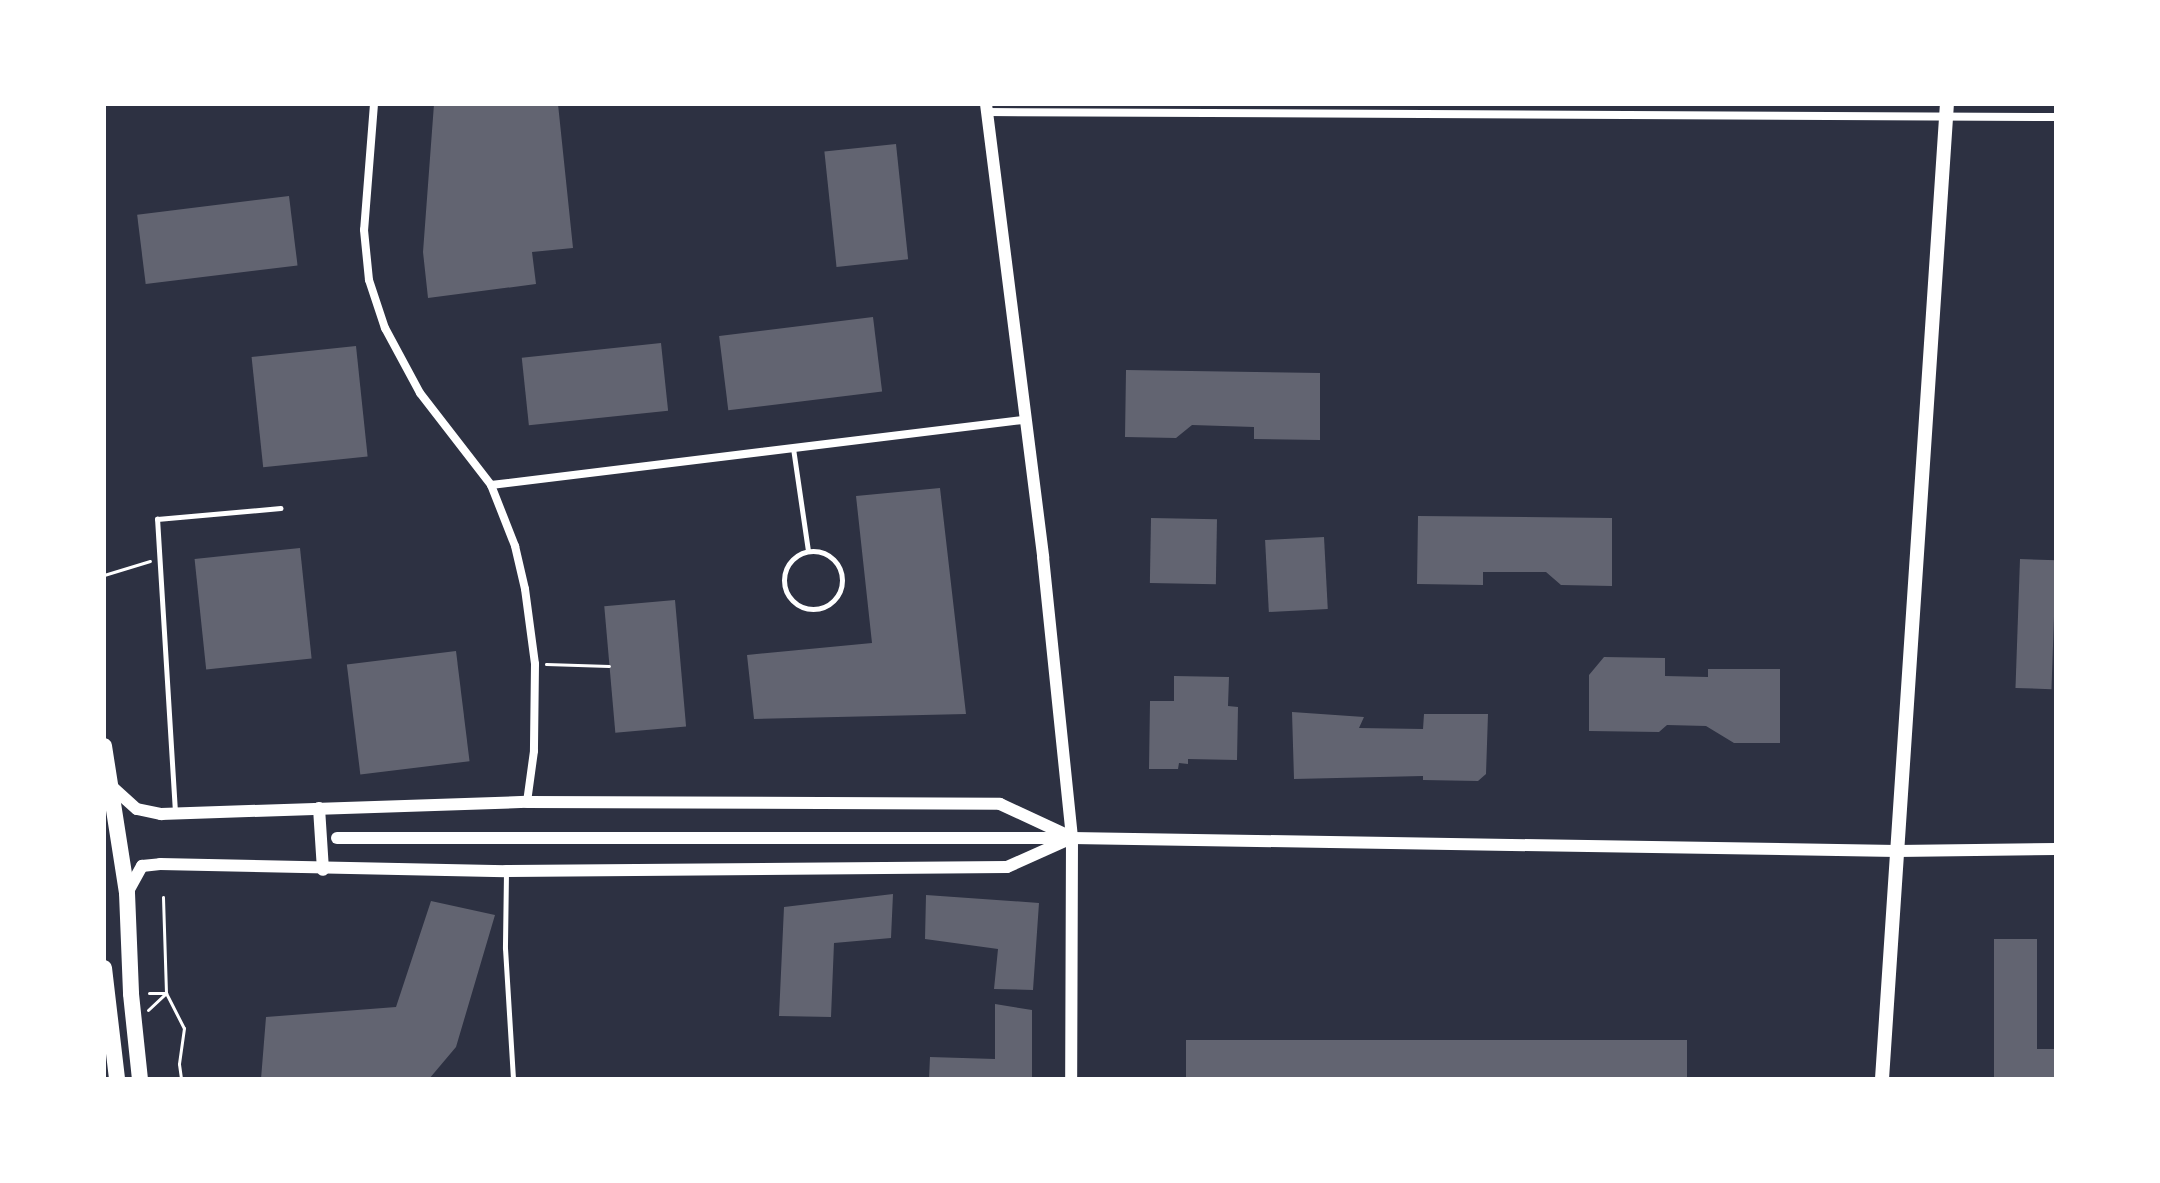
<!DOCTYPE html>
<html>
<head>
<meta charset="utf-8">
<style>
	body { margin:0 }
	#map { position:relative; width:2160px; height:1183px; overflow:hidden; background:#2d3142; font-family:Arial,sans-serif }
	div>[style] { position:absolute }
	.building>* { inset:0; background:#626471; transform-origin:0 0 }
	.path>* { height:3px; margin:-1.5px; padding:0 1.5px; transform-origin:1.5px; border-radius:1.5px; background:#fff }
	.service>* { height:5px; margin:-2.5px; padding:0 2.5px; transform-origin:2.5px; border-radius:2.5px; background:#fff }
	.service>.ring { margin:-2.5px; padding:0; box-sizing:content-box; background:none; border:5px solid #fff; border-radius:50% }
	.minor>* { height:8px; margin:-4px; padding:0 4px; transform-origin:4px; border-radius:4px; background:#fff }
	.tertiary>* { height:12px; margin:-6px; padding:0 6px; transform-origin:6px; border-radius:6px; background:#fff }
	.secondary>* { height:14px; margin:-7px; padding:0 7px; transform-origin:7px; border-radius:7px; background:#fff }
	.primary>* { height:16px; margin:-8px; padding:0 8px; transform-origin:8px; border-radius:8px; background:#fff }
	.trunk>* { height:16px; margin:-8px; padding:0 8px; transform-origin:8px; border-radius:8px; background:#fff }
	span { translate:-50% -50%; white-space:nowrap; text-align:center; line-height:1.15; -webkit-text-stroke:6px #fff; paint-order:stroke }
	.frame { position:absolute; inset:0; border:106px solid #fff; pointer-events:none }
</style>
</head>
<body>
<div id="map">
	<div class="building">
		<i style="clip-path:polygon(434px 104px,558px 104px,573px 248px,532px 252px,536px 284px,428px 298px,423px 252px)"></i>
		<i style="left:896px;top:144px;width:116px;height:72px;rotate:84deg"></i>
		<i style="left:289px;top:196px;width:70px;height:153px;rotate:83deg"></i>
		<i style="left:873px;top:317px;width:75px;height:155px;rotate:83deg"></i>
		<i style="left:661px;top:343px;width:68px;height:140px;rotate:84deg"></i>
		<i style="left:356px;top:346px;width:111px;height:105px;rotate:84deg"></i>
		<i style="clip-path:polygon(1126px 370px,1320px 373px,1320px 440px,1254px 439px,1254px 427px,1192px 425px,1176px 438px,1125px 437px)"></i>
		<i style="clip-path:polygon(940px 488px,966px 714px,754px 719px,747px 655px,872px 643px,856px 496px)"></i>
		<i style="clip-path:polygon(1418px 516px,1612px 518px,1612px 586px,1561px 585px,1546px 572px,1483px 572px,1483px 585px,1417px 584px)"></i>
		<i style="left:1151px;top:518px;width:66px;height:65px;rotate:1deg"></i>
		<i style="left:1324px;top:537px;width:72px;height:59px;rotate:87deg"></i>
		<i style="left:300px;top:548px;width:111px;height:106px;rotate:84deg"></i>
		<i style="left:2020px;top:559px;width:36px;height:129px;rotate:2deg"></i>
		<i style="left:675px;top:600px;width:127px;height:71px;rotate:85deg"></i>
		<i style="left:456px;top:651px;width:111px;height:110px;rotate:83deg"></i>
		<i style="clip-path:polygon(1604px 657px,1665px 658px,1665px 676px,1708px 677px,1708px 669px,1780px 669px,1780px 743px,1734px 743px,1706px 726px,1667px 725px,1659px 732px,1589px 731px,1589px 675px)"></i>
		<i style="clip-path:polygon(1174px 676px,1229px 677px,1228px 706px,1238px 707px,1237px 760px,1188px 759px,1188px 764px,1179px 763px,1178px 769px,1149px 769px,1150px 701px,1174px 701px)"></i>
		<i style="clip-path:polygon(1292px 712px,1364px 717px,1359px 728px,1423px 729px,1424px 714px,1488px 714px,1486px 774px,1478px 781px,1423px 780px,1423px 776px,1294px 779px)"></i>
		<i style="clip-path:polygon(893px 894px,891px 938px,834px 943px,831px 1017px,779px 1016px,784px 907px)"></i>
		<i style="clip-path:polygon(926px 895px,1039px 903px,1033px 990px,994px 989px,998px 949px,925px 939px)"></i>
		<i style="clip-path:polygon(431px 901px,495px 915px,456px 1047px,429px 1079px,261px 1079px,266px 1017px,396px 1007px)"></i>
		<i style="clip-path:polygon(1994px 939px,2037px 939px,2037px 1049px,2056px 1049px,2056px 1079px,1994px 1079px)"></i>
		<i style="clip-path:polygon(995px 1004px,1032px 1010px,1032px 1079px,929px 1079px,930px 1057px,995px 1059px)"></i>
		<i style="left:1687px;top:1040px;width:39px;height:501px;rotate:90deg"></i>
	</div>
	<div class="path">
		<i style="left:104px;top:575px;width:48px;rotate:-16.9deg"></i>
		<i style="left:546px;top:664px;width:63px;rotate:1.8deg"></i>
		<i style="left:149px;top:993px;width:17px"></i>
		<i style="left:166px;top:993px;width:39px;rotate:63deg"></i>
		<i style="left:184px;top:1028px;width:36px;rotate:98deg"></i>
		<i style="left:179px;top:1064px;width:15px;rotate:82deg"></i>
		<i style="left:148px;top:1010px;width:25px;rotate:-43deg"></i>
		<i style="left:166px;top:993px;width:96px;rotate:-91.8deg"></i>
	</div>
	<div class="service">
		<i style="left:793px;top:448px;width:104px;rotate:81.7deg"></i>
		<i class="ring" style="left:784px;top:551px;width:53px;height:53px"></i>
		<i style="left:175px;top:812px;width:294px;rotate:-93.5deg"></i>
		<i style="left:157px;top:519px;width:124px;rotate:-5.1deg"></i>
		<i style="left:506px;top:872px;width:76px;rotate:90.8deg"></i>
		<i style="left:505px;top:948px;width:131px;rotate:86.5deg"></i>
	</div>
	<div class="minor">
		<i style="left:374px;top:104px;width:126px;rotate:94.5deg"></i>
		<i style="left:364px;top:230px;width:50px;rotate:84.3deg"></i>
		<i style="left:369px;top:280px;width:51px;rotate:71.6deg"></i>
		<i style="left:385px;top:328px;width:74px;rotate:61.7deg"></i>
		<i style="left:420px;top:393px;width:116px;rotate:52.3deg"></i>
		<i style="left:491px;top:485px;width:66px;rotate:68.5deg"></i>
		<i style="left:515px;top:546px;width:44px;rotate:76.9deg"></i>
		<i style="left:525px;top:589px;width:76px;rotate:82.4deg"></i>
		<i style="left:535px;top:664px;width:87px;rotate:90.7deg"></i>
		<i style="left:534px;top:751px;width:51px;rotate:97.8deg"></i>
		<i style="left:987px;top:112px;width:1069px;rotate:0.27deg"></i>
		<i style="left:491px;top:485px;width:536px;rotate:-6.97deg"></i>
	</div>
	<div class="tertiary">
		<i style="left:986px;top:104px;width:457px;rotate:82.8deg"></i>
		<i style="left:1043px;top:557px;width:282px;rotate:84.1deg"></i>
		<i style="left:1072px;top:838px;width:241px;rotate:90.2deg"></i>
		<i style="left:110px;top:785px;width:36px;rotate:42deg"></i>
		<i style="left:137px;top:809px;width:25px;rotate:12deg"></i>
		<i style="left:161px;top:814px;width:366px;rotate:-1.9deg"></i>
		<i style="left:527px;top:802px;width:473px;rotate:0.2deg"></i>
		<i style="left:1000px;top:804px;width:76px;rotate:24.9deg"></i>
		<i style="left:319px;top:808px;width:62px;rotate:86.3deg"></i>
		<i style="left:337px;top:838px;width:735px"></i>
		<i style="left:1072px;top:838px;width:825px;rotate:0.9deg"></i>
		<i style="left:1897px;top:851px;width:159px;rotate:-0.7deg"></i>
		<i style="left:127px;top:893px;width:31px;rotate:-61deg"></i>
		<i style="left:142px;top:866px;width:18px;rotate:-6deg"></i>
		<i style="left:160px;top:864px;width:346px;rotate:1.2deg"></i>
		<i style="left:506px;top:871px;width:501px;rotate:-0.46deg"></i>
		<i style="left:1007px;top:867px;width:64px;rotate:-24.1deg"></i>
	</div>
	<div class="secondary">
		<i style="left:1882px;top:1079px;width:977px;rotate:-86.19deg"></i>
	</div>
	<div class="primary">
		<i style="left:104px;top:746px;width:149px;rotate:81.1deg"></i>
		<i style="left:127px;top:893px;width:101px;rotate:87.7deg"></i>
		<i style="left:131px;top:994px;width:85px;rotate:84deg"></i>
	</div>
	<div class="trunk">
		<i style="left:104px;top:968px;width:112px;rotate:83.3deg"></i>
	</div>
	<div class="frame"></div>
</div>
</body>
</html>
